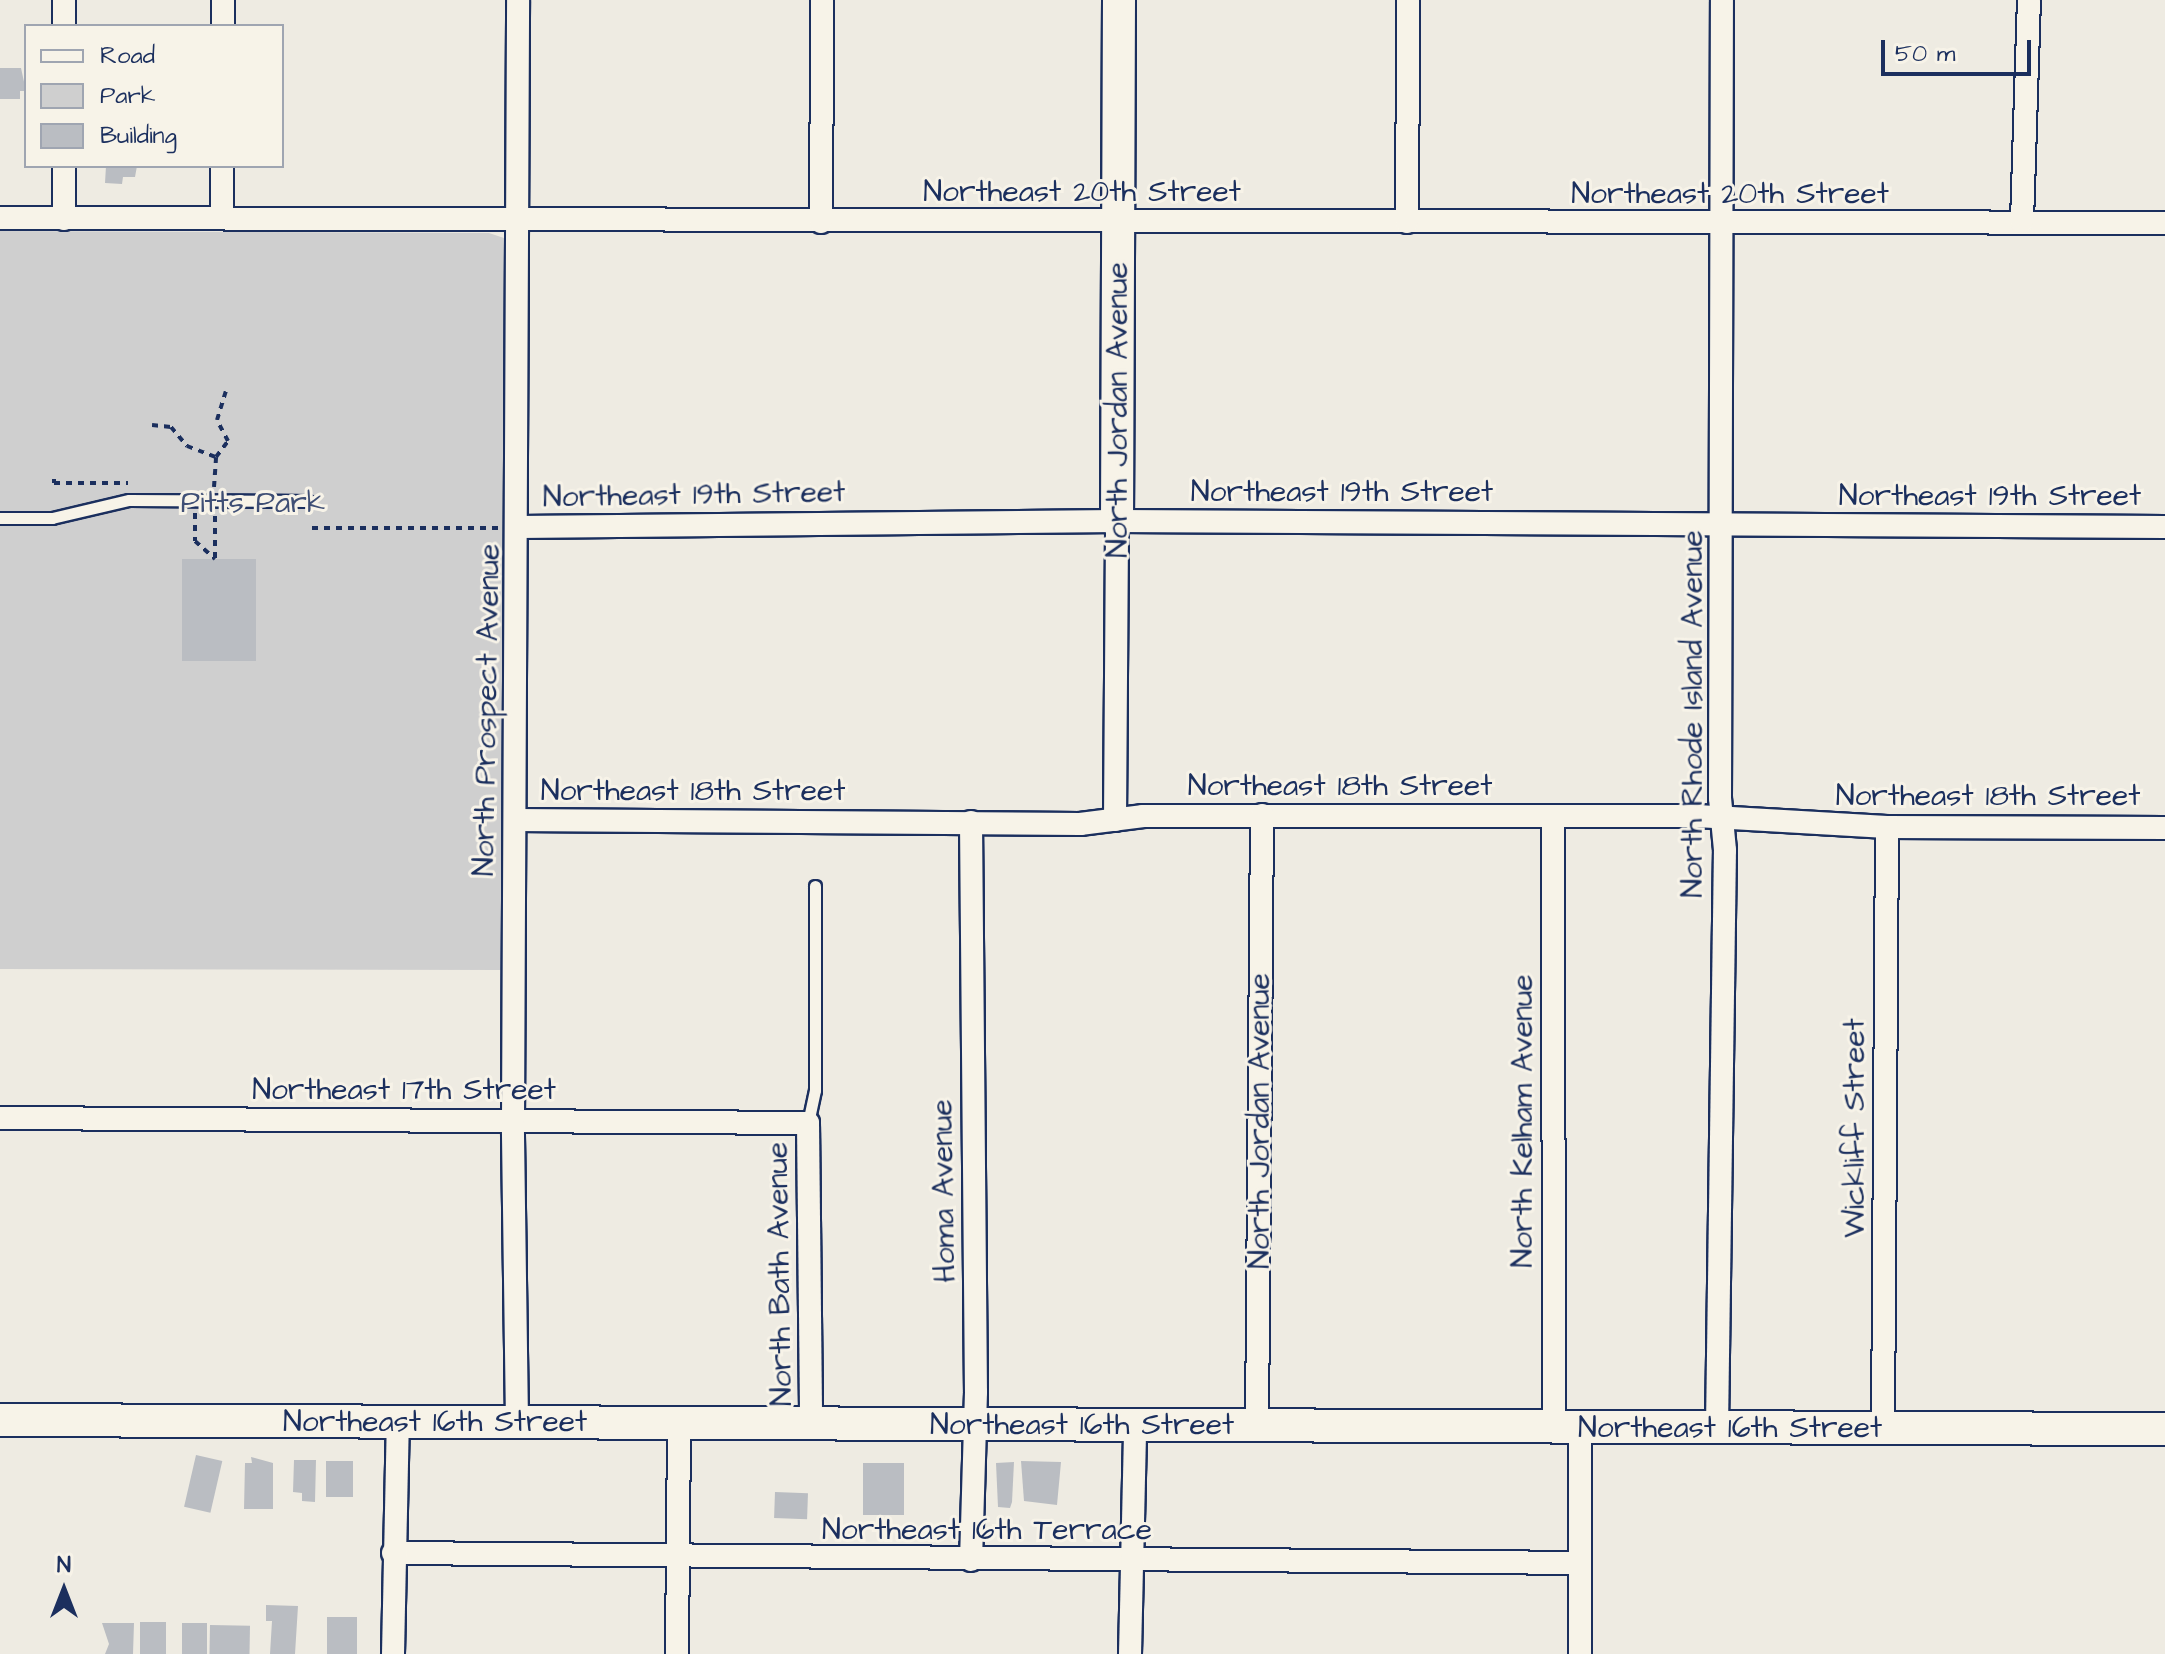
<!DOCTYPE html>
<html>
<head>
<meta charset="utf-8">
<style>
	body { margin:0 }
	#map { position:relative; width:2165px; height:1654px; overflow:hidden; background:#eeebe2; font-family:"Architects Daughter",sans-serif }
	div>[style] { position:absolute }
	.green>* { inset:0; background:#cfcfcf }
	.building>* { inset:0; background:#babdc2; transform-origin:0 0 }
	.path>* { height:4px; margin-top:-2px; transform-origin:0; background:repeating-linear-gradient(90deg,#1b2f5e 0 6px,transparent 0 12px) }
	.roads { filter:drop-shadow(2px 0 #1b2f5e) drop-shadow(-2px 0 #1b2f5e) drop-shadow(0 2px #1b2f5e) drop-shadow(0 -2px #1b2f5e) }
	.lane>* { height:11px; margin:-5.5px; padding:0 5.5px; transform-origin:5.5px; border-radius:5.5px; background:#f7f3e8 }
	.street>* { height:22px; margin:-11px; padding:0 11px; transform-origin:11px; border-radius:11px; background:#f7f3e8 }
	.secondary>* { height:32px; margin:-16px; padding:0 16px; transform-origin:16px; border-radius:16px; background:#f7f3e8 }
	span { translate:-50% -50%; white-space:nowrap; text-align:center; line-height:1.15; -webkit-text-stroke:6px #f7f3e8; paint-order:stroke }
	.street-label { font-size:30px; color:#1b2f5e }
	.park-label { font-size:30px; color:#3f4f75 }
	.legend { position:absolute; left:24px; top:24px; width:260px; height:144px; box-sizing:border-box; background:#f7f3e8; border:2px solid #9fa5b1; margin:0; padding:10px 14px; list-style:none; font-size:24px; color:#1b2f5e }
	.legend li { display:flex; align-items:center; gap:16px; height:40px }
	.legend b { width:40px; border:2px solid #9fa5b1 }
	.north { position:absolute; left:24px; top:1550px; width:80px; height:80px; -webkit-text-stroke:6px #f7f3e8; paint-order:stroke; rotate:0deg; font-size:22px; font-weight:700; line-height:32px; text-align:center; color:#1b2f5e }
	.north::after { content:''; display:block; margin:auto; width:28px; height:36px; background:#1b2f5e; clip-path:polygon(50% 0,100% 100%,50% 72%,0 100%) }
	.scale { position:absolute; left:1881px; top:40px; width:150px; height:36px; box-sizing:border-box; border:4px solid #1b2f5e; border-top:0; padding-left:10px; font-size:24px; line-height:28px; white-space:nowrap; color:#1b2f5e; -webkit-text-stroke:6px #f7f3e8; paint-order:stroke }
</style>
</head>
<body>
<div id="map">
	<div class="green">
		<i style="clip-path:polygon(0 231px,489px 233px,504px 238px,503px 970px,0 969px)"></i>
	</div>
	<div class="building">
		<i style="clip-path:polygon(0 68px,21px 68px,26px 91px,20px 91px,20px 99px,0 99px)"></i>
		<i style="clip-path:polygon(106px 166px,137px 166px,135px 177px,123px 177px,122px 184px,105px 183px)"></i>
		<i style="left:182px;top:559px;width:74px;height:102px"></i>
		<i style="left:196px;top:1455px;width:27px;height:53px;rotate:13deg"></i>
		<i style="clip-path:polygon(251px 1457px,273px 1463px,273px 1509px,244px 1509px,245px 1463px,252px 1463px)"></i>
		<i style="clip-path:polygon(294px 1460px,316px 1460px,315px 1502px,302px 1501px,302px 1493px,293px 1492px)"></i>
		<i style="left:326px;top:1461px;width:27px;height:36px"></i>
		<i style="clip-path:polygon(1021px 1461px,1061px 1462px,1057px 1505px,1024px 1501px)"></i>
		<i style="clip-path:polygon(1014px 1462px,1012px 1502px,1010px 1508px,998px 1507px,996px 1463px)"></i>
		<i style="left:863px;top:1463px;width:41px;height:52px"></i>
		<i style="left:775px;top:1492px;width:33px;height:26px;rotate:2deg"></i>
		<i style="clip-path:polygon(266px 1605px,298px 1606px,295px 1654px,270px 1654px,272px 1621px,266px 1621px)"></i>
		<i style="left:357px;top:1617px;width:37px;height:30px;rotate:90deg"></i>
		<i style="left:140px;top:1622px;width:26px;height:32px"></i>
		<i style="clip-path:polygon(102px 1623px,134px 1623px,133px 1654px,105px 1654px,109px 1644px)"></i>
		<i style="left:182px;top:1623px;width:25px;height:31px"></i>
		<i style="left:210px;top:1625px;width:40px;height:29px;rotate:1deg"></i>
	</div>
	<div class="path">
		<i style="left:152px;top:425px;width:19px;rotate:6deg"></i>
		<i style="left:171px;top:427px;width:25px;rotate:50deg"></i>
		<i style="left:187px;top:446px;width:31px;rotate:21deg"></i>
		<i style="left:54px;top:479px;width:4px;rotate:90deg"></i>
		<i style="left:54px;top:483px;width:74px"></i>
		<i style="left:214px;top:487px;width:30px;rotate:-86deg"></i>
		<i style="left:216px;top:457px;width:20px;rotate:-53deg"></i>
		<i style="left:228px;top:441px;width:24px;rotate:-118deg"></i>
		<i style="left:217px;top:420px;width:30px;rotate:-73deg"></i>
		<i style="left:195px;top:513px;width:28px;rotate:90deg"></i>
		<i style="left:195px;top:541px;width:27px;rotate:42deg"></i>
		<i style="left:215px;top:516px;width:43px;rotate:90deg"></i>
		<i style="left:312px;top:528px;width:186px"></i>
	</div>
	<div class="roads">
		<div class="lane">
			<i style="left:0;top:518px;width:52px"></i>
			<i style="left:52px;top:518px;width:79px;rotate:-13.2deg"></i>
			<i style="left:129px;top:500px;width:179px;rotate:0.3deg"></i>
			<i style="left:808px;top:1123px;width:34px;rotate:-78deg"></i>
			<i style="left:815px;top:1090px;width:204px;rotate:-90deg"></i>
		</div>
		<div class="street">
			<i style="left:64px;top:26px;width:26px;rotate:-90deg"></i>
			<i style="left:223px;top:26px;width:26px;rotate:-90deg"></i>
			<i style="left:0;top:218px;width:2165px;rotate:0.13deg"></i>
			<i style="left:222px;top:218px;width:52px;rotate:-90deg"></i>
			<i style="left:64px;top:219px;width:53px;rotate:-90deg"></i>
			<i style="left:821px;top:222px;width:222px;rotate:-89.7deg"></i>
			<i style="left:1407px;top:222px;width:222px;rotate:-89.7deg"></i>
			<i style="left:2022px;top:222px;width:222px;rotate:-88.2deg"></i>
			<i style="left:519px;top:527px;width:598px;rotate:-0.57deg"></i>
			<i style="left:1117px;top:521px;width:1048px;rotate:0.33deg"></i>
			<i style="left:1553px;top:816px;width:611px;rotate:89.91deg"></i>
			<i style="left:515px;top:820px;width:565px;rotate:0.41deg"></i>
			<i style="left:1080px;top:824px;width:64px;rotate:-7.2deg"></i>
			<i style="left:1143px;top:816px;width:554px"></i>
			<i style="left:1697px;top:816px;width:190px;rotate:3.3deg"></i>
			<i style="left:1887px;top:827px;width:278px;rotate:0.2deg"></i>
			<i style="left:1115px;top:820px;width:299px;rotate:-89.6deg"></i>
			<i style="left:971px;top:822px;width:570px;rotate:89.5deg"></i>
			<i style="left:976px;top:1392px;width:168px;rotate:91.7deg"></i>
			<i style="left:0;top:1118px;width:808px;rotate:0.35deg"></i>
			<i style="left:808px;top:1123px;width:301px;rotate:89.4deg"></i>
			<i style="left:517px;top:1422px;width:301px;rotate:-90.8deg"></i>
			<i style="left:513px;top:1121px;width:1121px;rotate:-89.74deg"></i>
			<i style="left:1257px;top:1426px;width:611px;rotate:-89.53deg"></i>
			<i style="left:1717px;top:1428px;width:578px;rotate:-89.21deg"></i>
			<i style="left:1725px;top:850px;width:52px;rotate:-95.5deg"></i>
			<i style="left:1720px;top:798px;width:798px;rotate:-89.86deg"></i>
			<i style="left:1883px;top:1428px;width:601px;rotate:-89.62deg"></i>
			<i style="left:393px;top:1553px;width:1187px;rotate:0.48deg"></i>
			<i style="left:393px;top:1654px;width:232px;rotate:-88.8deg"></i>
			<i style="left:677px;top:1654px;width:231px;rotate:-89.5deg"></i>
			<i style="left:1130px;top:1654px;width:228px;rotate:-88.7deg"></i>
			<i style="left:1580px;top:1654px;width:227px;rotate:-90deg"></i>
		</div>
		<div class="secondary">
			<i style="left:1117px;top:521px;width:521px;rotate:-89.78deg"></i>
			<i style="left:0;top:1420px;width:2165px;rotate:0.24deg"></i>
		</div>
	</div>
	<div class="street-label">
		<span style="left:1082px;top:192px">Northeast 20th Street</span>
		<span style="left:1730px;top:194px">Northeast 20th Street</span>
		<span style="left:1118px;top:410px;rotate:-90deg">North Jordan Avenue</span>
		<span style="left:1342px;top:492px">Northeast 19th Street</span>
		<span style="left:694px;top:495px;rotate:-1deg">Northeast 19th Street</span>
		<span style="left:1990px;top:496px">Northeast 19th Street</span>
		<span style="left:487px;top:710px;rotate:-89deg">North Prospect Avenue</span>
		<span style="left:1693px;top:714px;rotate:-90deg">North Rhode Island Avenue</span>
		<span style="left:1340px;top:786px">Northeast 18th Street</span>
		<span style="left:693px;top:791px">Northeast 18th Street</span>
		<span style="left:1988px;top:796px">Northeast 18th Street</span>
		<span style="left:404px;top:1090px">Northeast 17th Street</span>
		<span style="left:1260px;top:1121px;rotate:-90deg">North Jordan Avenue</span>
		<span style="left:1523px;top:1121px;rotate:-90deg">North Kelham Avenue</span>
		<span style="left:1855px;top:1128px;rotate:-90deg">Wickliff Street</span>
		<span style="left:944px;top:1191px;rotate:-91deg">Homa Avenue</span>
		<span style="left:780px;top:1274px;rotate:-91deg">North Bath Avenue</span>
		<span style="left:435px;top:1422px">Northeast 16th Street</span>
		<span style="left:1082px;top:1425px">Northeast 16th Street</span>
		<span style="left:1730px;top:1428px">Northeast 16th Street</span>
		<span style="left:987px;top:1530px">Northeast 16th Terrace</span>
	</div>
	<div class="park-label">
		<span style="left:253px;top:503px">Pitts Park</span>
	</div>
	<ul class="legend">
	<li><b style="height:10px;background:#f7f3e8"></b>Road</li>
	<li><b style="height:22px;background:#cfcfcf"></b>Park</li>
	<li><b style="height:22px;background:#babdc2"></b>Building</li>
	</ul>
	<div class="north">N</div>
	<div class="scale">50 m</div>
</div>
</body>
</html>
